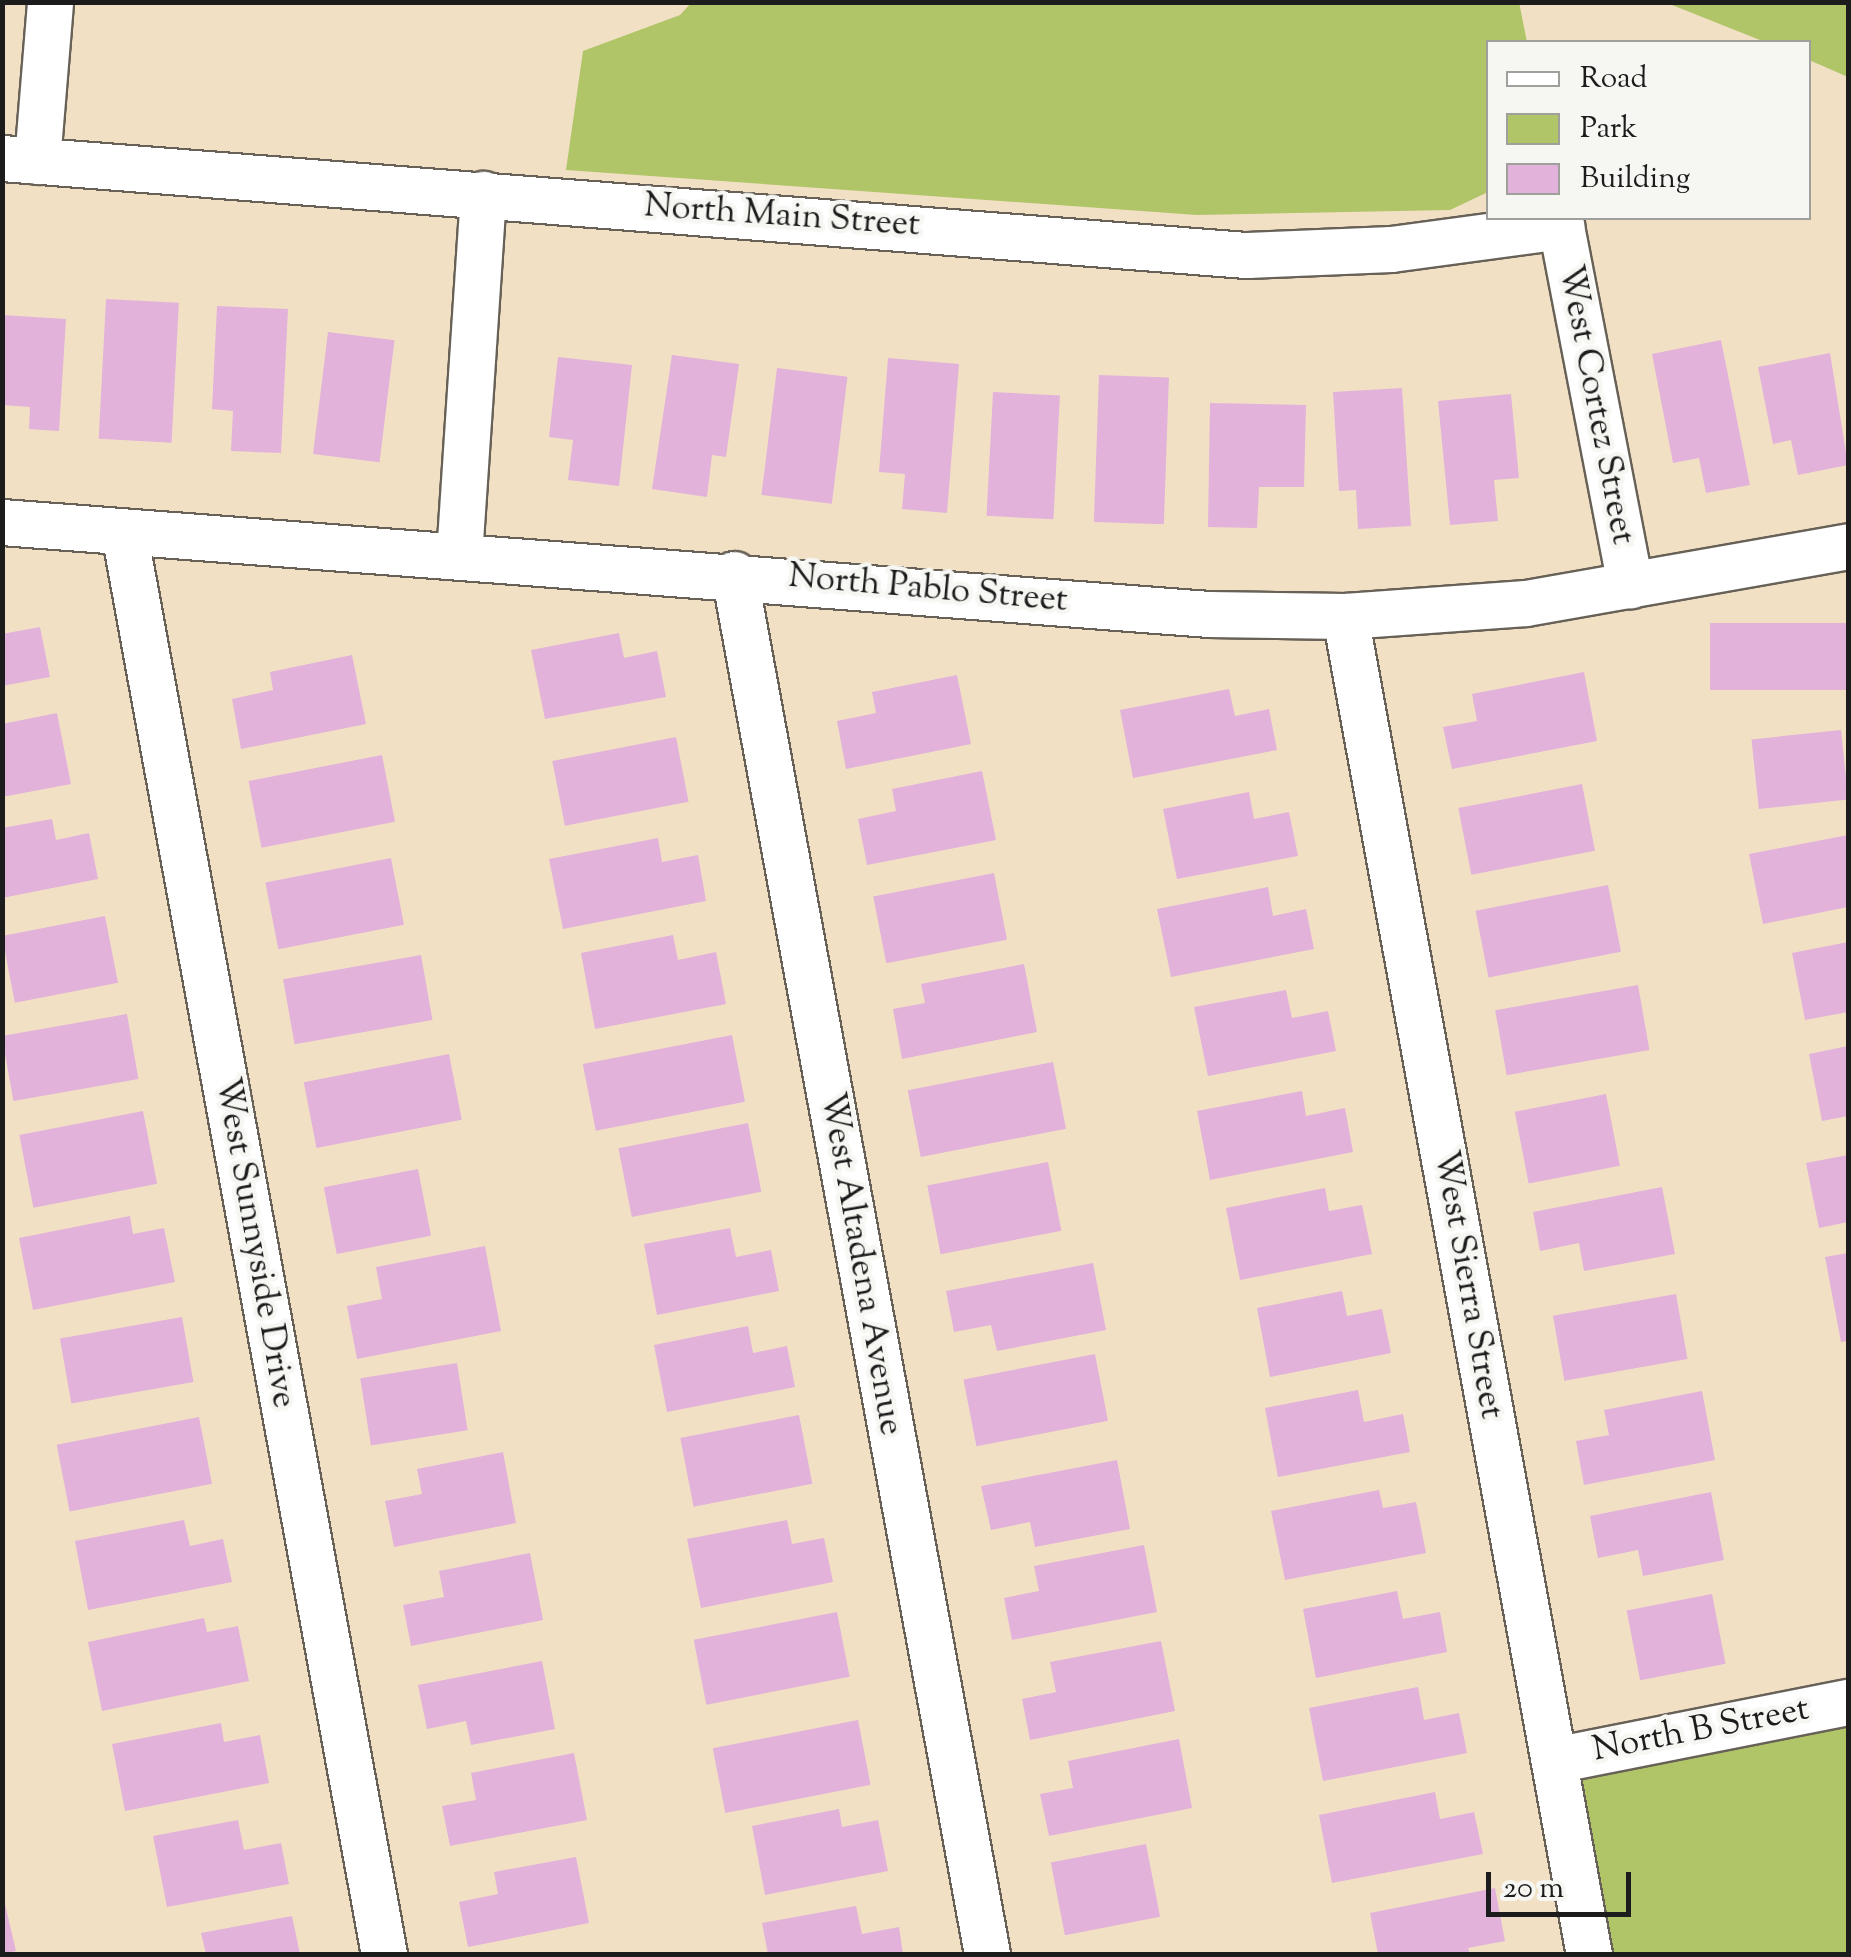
<!DOCTYPE html>
<html>
<head>
<meta charset="utf-8">
<style>
	body { margin:0 }
	#map { position:relative; width:1851px; height:1957px; overflow:hidden; background:#f2e0c5; font-family:"Sorts Mill Goudy",serif }
	div>[style] { position:absolute }
	.green>* { inset:0; background:#b0c468 }
	.building>* { inset:0; background:#e2b2da; transform-origin:0 0 }
	.roads { filter:drop-shadow(2px 0 #676157) drop-shadow(-2px 0 #676157) drop-shadow(0 2px #676157) drop-shadow(0 -2px #676157) }
	.street>* { height:45px; margin:-22.5px; padding:0 22.5px; transform-origin:22.5px; border-radius:22.5px; background:#fff }
	span { translate:-50% -50%; white-space:nowrap; text-align:center; line-height:1.15; -webkit-text-stroke:9px #f6f6f2; paint-order:stroke }
	.street-label { font-size:35px; color:#1c1c1c }
	.frame { position:absolute; inset:0; border:5px solid #1c1c1c; pointer-events:none }
	.legend { position:absolute; left:1486px; top:40px; width:325px; height:180px; box-sizing:border-box; background:#f6f6f2; border:2px solid #9f9f9c; margin:0; padding:12px 18px; list-style:none; font-size:30px; color:#1c1c1c }
	.legend li { display:flex; align-items:center; gap:20px; height:50px }
	.legend b { width:50px; border:2px solid #9f9f9c }
	.scale { position:absolute; left:1486px; top:1872px; width:145px; height:45px; box-sizing:border-box; border:5px solid #1c1c1c; border-top:0; padding-left:12px; font-size:30px; line-height:35px; white-space:nowrap; color:#1c1c1c; -webkit-text-stroke:8px #f6f6f2; paint-order:stroke }
</style>
</head>
<body>
<div id="map">
	<div class="green">
		<i style="clip-path:polygon(1519px 2px,1527px 42px,1488px 42px,1488px 192px,1450px 210px,1197px 215px,566px 170px,583px 51px,680px 15px,691px 3px)"></i>
		<i style="clip-path:polygon(1667px 3px,1848px 3px,1848px 77px,1809px 60px,1808px 42px,1765px 42px)"></i>
		<i style="clip-path:polygon(1848px 1702px,1848px 1954px,1589px 1954px,1554px 1760px)"></i>
	</div>
	<div class="building">
		<i style="left:106px;top:299px;width:73px;height:140px;rotate:3deg"></i>
		<i style="clip-path:polygon(217px 306px,288px 309px,281px 453px,231px 451px,233px 411px,212px 409px)"></i>
		<i style="clip-path:polygon(2px 315px,66px 319px,59px 431px,29px 429px,30px 407px,2px 405px)"></i>
		<i style="left:328px;top:332px;width:67px;height:123px;rotate:7deg"></i>
		<i style="clip-path:polygon(1721px 340px,1750px 485px,1706px 493px,1699px 458px,1673px 463px,1652px 354px)"></i>
		<i style="clip-path:polygon(1830px 353px,1848px 465px,1798px 475px,1791px 440px,1773px 444px,1758px 367px)"></i>
		<i style="clip-path:polygon(672px 355px,739px 364px,726px 457px,712px 455px,707px 497px,652px 489px)"></i>
		<i style="clip-path:polygon(558px 357px,632px 365px,619px 486px,568px 480px,573px 440px,549px 437px)"></i>
		<i style="clip-path:polygon(888px 358px,959px 364px,947px 513px,902px 509px,905px 474px,879px 472px)"></i>
		<i style="left:777px;top:368px;width:71px;height:128px;rotate:7deg"></i>
		<i style="left:1099px;top:375px;width:70px;height:147px;rotate:2deg"></i>
		<i style="clip-path:polygon(1402px 388px,1411px 526px,1358px 529px,1356px 490px,1339px 491px,1333px 392px)"></i>
		<i style="left:993px;top:392px;width:67px;height:124px;rotate:3deg"></i>
		<i style="clip-path:polygon(1511px 394px,1519px 478px,1494px 480px,1498px 521px,1450px 525px,1438px 401px)"></i>
		<i style="clip-path:polygon(1210px 403px,1306px 405px,1304px 487px,1259px 487px,1257px 528px,1208px 527px)"></i>
		<i style="left:1848px;top:623px;width:67px;height:138px;rotate:90deg"></i>
		<i style="clip-path:polygon(40px 627px,50px 677px,2px 686px,2px 634px)"></i>
		<i style="clip-path:polygon(619px 633px,624px 658px,657px 651px,666px 697px,545px 719px,531px 650px)"></i>
		<i style="clip-path:polygon(352px 655px,366px 724px,241px 749px,232px 699px,273px 690px,270px 672px)"></i>
		<i style="clip-path:polygon(1584px 672px,1597px 741px,1452px 769px,1443px 727px,1477px 721px,1472px 694px)"></i>
		<i style="clip-path:polygon(957px 675px,971px 744px,846px 769px,837px 721px,876px 713px,872px 692px)"></i>
		<i style="clip-path:polygon(1229px 689px,1235px 716px,1269px 709px,1277px 750px,1133px 778px,1120px 710px)"></i>
		<i style="clip-path:polygon(57px 713px,71px 784px,2px 797px,2px 724px)"></i>
		<i style="left:1841px;top:730px;width:70px;height:90px;rotate:84deg"></i>
		<i style="left:676px;top:737px;width:66px;height:126px;rotate:79deg"></i>
		<i style="left:382px;top:755px;width:68px;height:136px;rotate:79deg"></i>
		<i style="clip-path:polygon(982px 771px,996px 840px,867px 865px,858px 819px,896px 811px,892px 789px)"></i>
		<i style="left:1582px;top:784px;width:68px;height:126px;rotate:79deg"></i>
		<i style="clip-path:polygon(1249px 792px,1254px 819px,1289px 812px,1298px 856px,1177px 879px,1163px 809px)"></i>
		<i style="clip-path:polygon(52px 819px,56px 840px,89px 833px,98px 879px,2px 898px,2px 828px)"></i>
		<i style="clip-path:polygon(1848px 835px,1848px 907px,1763px 924px,1749px 854px)"></i>
		<i style="clip-path:polygon(658px 838px,662px 862px,698px 855px,706px 901px,563px 929px,549px 859px)"></i>
		<i style="left:391px;top:858px;width:68px;height:128px;rotate:79deg"></i>
		<i style="left:994px;top:873px;width:68px;height:123px;rotate:79deg"></i>
		<i style="left:1608px;top:885px;width:68px;height:135px;rotate:79deg"></i>
		<i style="clip-path:polygon(1268px 887px,1273px 916px,1306px 909px,1314px 949px,1171px 977px,1157px 909px)"></i>
		<i style="left:105px;top:916px;width:68px;height:105px;rotate:79deg"></i>
		<i style="clip-path:polygon(673px 935px,678px 960px,716px 952px,726px 1004px,595px 1029px,581px 953px)"></i>
		<i style="clip-path:polygon(1848px 942px,1848px 1012px,1805px 1020px,1792px 953px)"></i>
		<i style="left:421px;top:955px;width:66px;height:140px;rotate:80deg"></i>
		<i style="clip-path:polygon(1024px 964px,1037px 1032px,902px 1059px,893px 1009px,925px 1003px,921px 984px)"></i>
		<i style="left:1638px;top:985px;width:66px;height:145px;rotate:80deg"></i>
		<i style="clip-path:polygon(1286px 990px,1292px 1018px,1328px 1011px,1336px 1051px,1208px 1076px,1194px 1007px)"></i>
		<i style="left:127px;top:1014px;width:66px;height:127px;rotate:80deg"></i>
		<i style="left:732px;top:1035px;width:68px;height:152px;rotate:79deg"></i>
		<i style="clip-path:polygon(1848px 1046px,1848px 1116px,1822px 1121px,1809px 1054px)"></i>
		<i style="left:449px;top:1054px;width:67px;height:148px;rotate:79deg"></i>
		<i style="left:1053px;top:1062px;width:68px;height:148px;rotate:79deg"></i>
		<i style="clip-path:polygon(1302px 1091px,1306px 1116px,1345px 1108px,1353px 1152px,1210px 1180px,1197px 1111px)"></i>
		<i style="left:1606px;top:1094px;width:73px;height:93px;rotate:79deg"></i>
		<i style="left:143px;top:1111px;width:74px;height:126px;rotate:79deg"></i>
		<i style="left:748px;top:1123px;width:70px;height:132px;rotate:79deg"></i>
		<i style="clip-path:polygon(1848px 1155px,1848px 1222px,1819px 1228px,1806px 1163px)"></i>
		<i style="left:1048px;top:1162px;width:70px;height:123px;rotate:79deg"></i>
		<i style="left:418px;top:1169px;width:68px;height:96px;rotate:79deg"></i>
		<i style="clip-path:polygon(1662px 1187px,1675px 1254px,1584px 1271px,1579px 1243px,1540px 1251px,1533px 1212px)"></i>
		<i style="clip-path:polygon(1325px 1188px,1329px 1211px,1362px 1205px,1372px 1254px,1240px 1280px,1226px 1208px)"></i>
		<i style="clip-path:polygon(130px 1216px,133px 1234px,164px 1228px,175px 1282px,33px 1310px,19px 1238px)"></i>
		<i style="clip-path:polygon(730px 1228px,736px 1257px,771px 1250px,779px 1291px,657px 1315px,644px 1244px)"></i>
		<i style="clip-path:polygon(485px 1246px,501px 1331px,357px 1359px,347px 1306px,382px 1299px,376px 1267px)"></i>
		<i style="clip-path:polygon(1848px 1253px,1848px 1341px,1841px 1342px,1825px 1257px)"></i>
		<i style="clip-path:polygon(1093px 1263px,1106px 1330px,997px 1351px,991px 1325px,954px 1332px,946px 1291px)"></i>
		<i style="clip-path:polygon(1342px 1291px,1347px 1316px,1382px 1309px,1391px 1353px,1270px 1377px,1257px 1308px)"></i>
		<i style="left:1676px;top:1294px;width:66px;height:125px;rotate:80deg"></i>
		<i style="left:182px;top:1317px;width:66px;height:124px;rotate:80deg"></i>
		<i style="clip-path:polygon(748px 1326px,753px 1353px,787px 1346px,795px 1387px,667px 1412px,654px 1345px)"></i>
		<i style="left:1095px;top:1354px;width:68px;height:134px;rotate:79deg"></i>
		<i style="left:457px;top:1363px;width:68px;height:98px;rotate:81deg"></i>
		<i style="clip-path:polygon(1358px 1390px,1364px 1422px,1403px 1414px,1410px 1452px,1278px 1477px,1265px 1408px)"></i>
		<i style="clip-path:polygon(1702px 1391px,1715px 1460px,1584px 1485px,1576px 1441px,1609px 1435px,1604px 1410px)"></i>
		<i style="left:799px;top:1415px;width:70px;height:121px;rotate:79deg"></i>
		<i style="left:199px;top:1417px;width:68px;height:145px;rotate:79deg"></i>
		<i style="clip-path:polygon(503px 1452px,516px 1523px,394px 1547px,385px 1501px,422px 1494px,417px 1469px)"></i>
		<i style="clip-path:polygon(1117px 1460px,1130px 1529px,1035px 1547px,1030px 1522px,991px 1530px,981px 1486px)"></i>
		<i style="clip-path:polygon(1379px 1490px,1383px 1508px,1416px 1502px,1426px 1553px,1285px 1580px,1271px 1511px)"></i>
		<i style="clip-path:polygon(1711px 1492px,1724px 1560px,1643px 1576px,1638px 1550px,1598px 1558px,1590px 1516px)"></i>
		<i style="clip-path:polygon(184px 1520px,190px 1546px,223px 1539px,232px 1582px,88px 1610px,75px 1541px)"></i>
		<i style="clip-path:polygon(787px 1520px,792px 1544px,824px 1538px,833px 1582px,701px 1608px,687px 1539px)"></i>
		<i style="clip-path:polygon(1144px 1545px,1157px 1612px,1012px 1640px,1004px 1598px,1039px 1591px,1034px 1566px)"></i>
		<i style="clip-path:polygon(530px 1553px,543px 1620px,411px 1646px,403px 1605px,444px 1597px,439px 1571px)"></i>
		<i style="clip-path:polygon(1397px 1591px,1403px 1619px,1440px 1612px,1447px 1652px,1316px 1678px,1303px 1609px)"></i>
		<i style="left:1712px;top:1594px;width:71px;height:87px;rotate:79deg"></i>
		<i style="left:837px;top:1612px;width:66px;height:146px;rotate:79deg"></i>
		<i style="clip-path:polygon(204px 1618px,207px 1632px,238px 1626px,249px 1681px,102px 1711px,88px 1642px)"></i>
		<i style="clip-path:polygon(1161px 1641px,1175px 1711px,1030px 1740px,1022px 1699px,1056px 1692px,1050px 1662px)"></i>
		<i style="clip-path:polygon(542px 1661px,555px 1729px,471px 1745px,466px 1721px,427px 1729px,418px 1685px)"></i>
		<i style="clip-path:polygon(1418px 1687px,1424px 1720px,1459px 1713px,1467px 1753px,1323px 1781px,1309px 1708px)"></i>
		<i style="left:858px;top:1720px;width:66px;height:148px;rotate:79deg"></i>
		<i style="clip-path:polygon(221px 1723px,224px 1742px,260px 1735px,269px 1783px,125px 1811px,112px 1744px)"></i>
		<i style="clip-path:polygon(1179px 1739px,1192px 1808px,1049px 1836px,1040px 1794px,1073px 1788px,1068px 1761px)"></i>
		<i style="clip-path:polygon(574px 1753px,587px 1820px,450px 1846px,442px 1806px,476px 1800px,471px 1773px)"></i>
		<i style="clip-path:polygon(1435px 1792px,1440px 1819px,1474px 1812px,1483px 1854px,1332px 1883px,1319px 1815px)"></i>
		<i style="clip-path:polygon(839px 1809px,842px 1827px,878px 1820px,888px 1871px,765px 1895px,752px 1826px)"></i>
		<i style="clip-path:polygon(238px 1820px,244px 1850px,281px 1843px,289px 1884px,167px 1907px,153px 1836px)"></i>
		<i style="left:1146px;top:1844px;width:74px;height:97px;rotate:79deg"></i>
		<i style="clip-path:polygon(576px 1857px,589px 1923px,468px 1947px,459px 1902px,498px 1894px,494px 1872px)"></i>
		<i style="clip-path:polygon(1495px 1888px,1505px 1941px,1468px 1948px,1470px 1954px,1378px 1954px,1370px 1913px)"></i>
		<i style="clip-path:polygon(2px 1891px,16px 1951px,2px 1954px)"></i>
		<i style="clip-path:polygon(856px 1906px,862px 1934px,899px 1927px,903px 1954px,768px 1954px,762px 1923px)"></i>
		<i style="clip-path:polygon(292px 1916px,300px 1954px,206px 1954px,201px 1933px)"></i>
	</div>
	<div class="roads">
		<div class="street">
			<i style="left:2px;top:158px;width:1249px;rotate:4.46deg"></i>
			<i style="left:1247px;top:255px;width:144px;rotate:-2.4deg"></i>
			<i style="left:1391px;top:249px;width:172px;rotate:-7.7deg"></i>
			<i style="left:1561px;top:226px;width:366px;rotate:79.1deg"></i>
			<i style="left:37px;top:161px;width:160px;rotate:-85.3deg"></i>
			<i style="left:2px;top:522px;width:1210px;rotate:4.36deg"></i>
			<i style="left:1208px;top:614px;width:137px;rotate:0.8deg"></i>
			<i style="left:1345px;top:616px;width:181px;rotate:-4.1deg"></i>
			<i style="left:1526px;top:603px;width:327px;rotate:-10deg"></i>
			<i style="left:124px;top:532px;width:1446px;rotate:79.64deg"></i>
			<i style="left:459px;top:556px;width:363px;rotate:-86.2deg"></i>
			<i style="left:734px;top:574px;width:1403px;rotate:79.61deg"></i>
			<i style="left:1345px;top:616px;width:1360px;rotate:79.67deg"></i>
			<i style="left:1554px;top:1760px;width:300px;rotate:-11.2deg"></i>
		</div>
	</div>
	<div class="street-label">
		<span style="left:782px;top:217px;rotate:4deg">North Main Street</span>
		<span style="left:1595px;top:405px;rotate:79deg">West Cortez Street</span>
		<span style="left:928px;top:590px;rotate:5deg">North Pablo Street</span>
		<span style="left:254px;top:1243px;rotate:80deg">West Sunnyside Drive</span>
		<span style="left:860px;top:1264px;rotate:80deg">West Altadena Avenue</span>
		<span style="left:1467px;top:1285px;rotate:80deg">West Sierra Street</span>
		<span style="left:1701px;top:1731px;rotate:-11deg">North B Street</span>
	</div>
	<div class="frame"></div>
	<ul class="legend">
	<li><b style="height:12px;background:#fff"></b>Road</li>
	<li><b style="height:28px;background:#b0c468"></b>Park</li>
	<li><b style="height:28px;background:#e2b2da"></b>Building</li>
	</ul>
	<div class="scale">20 m</div>
</div>
</body>
</html>
